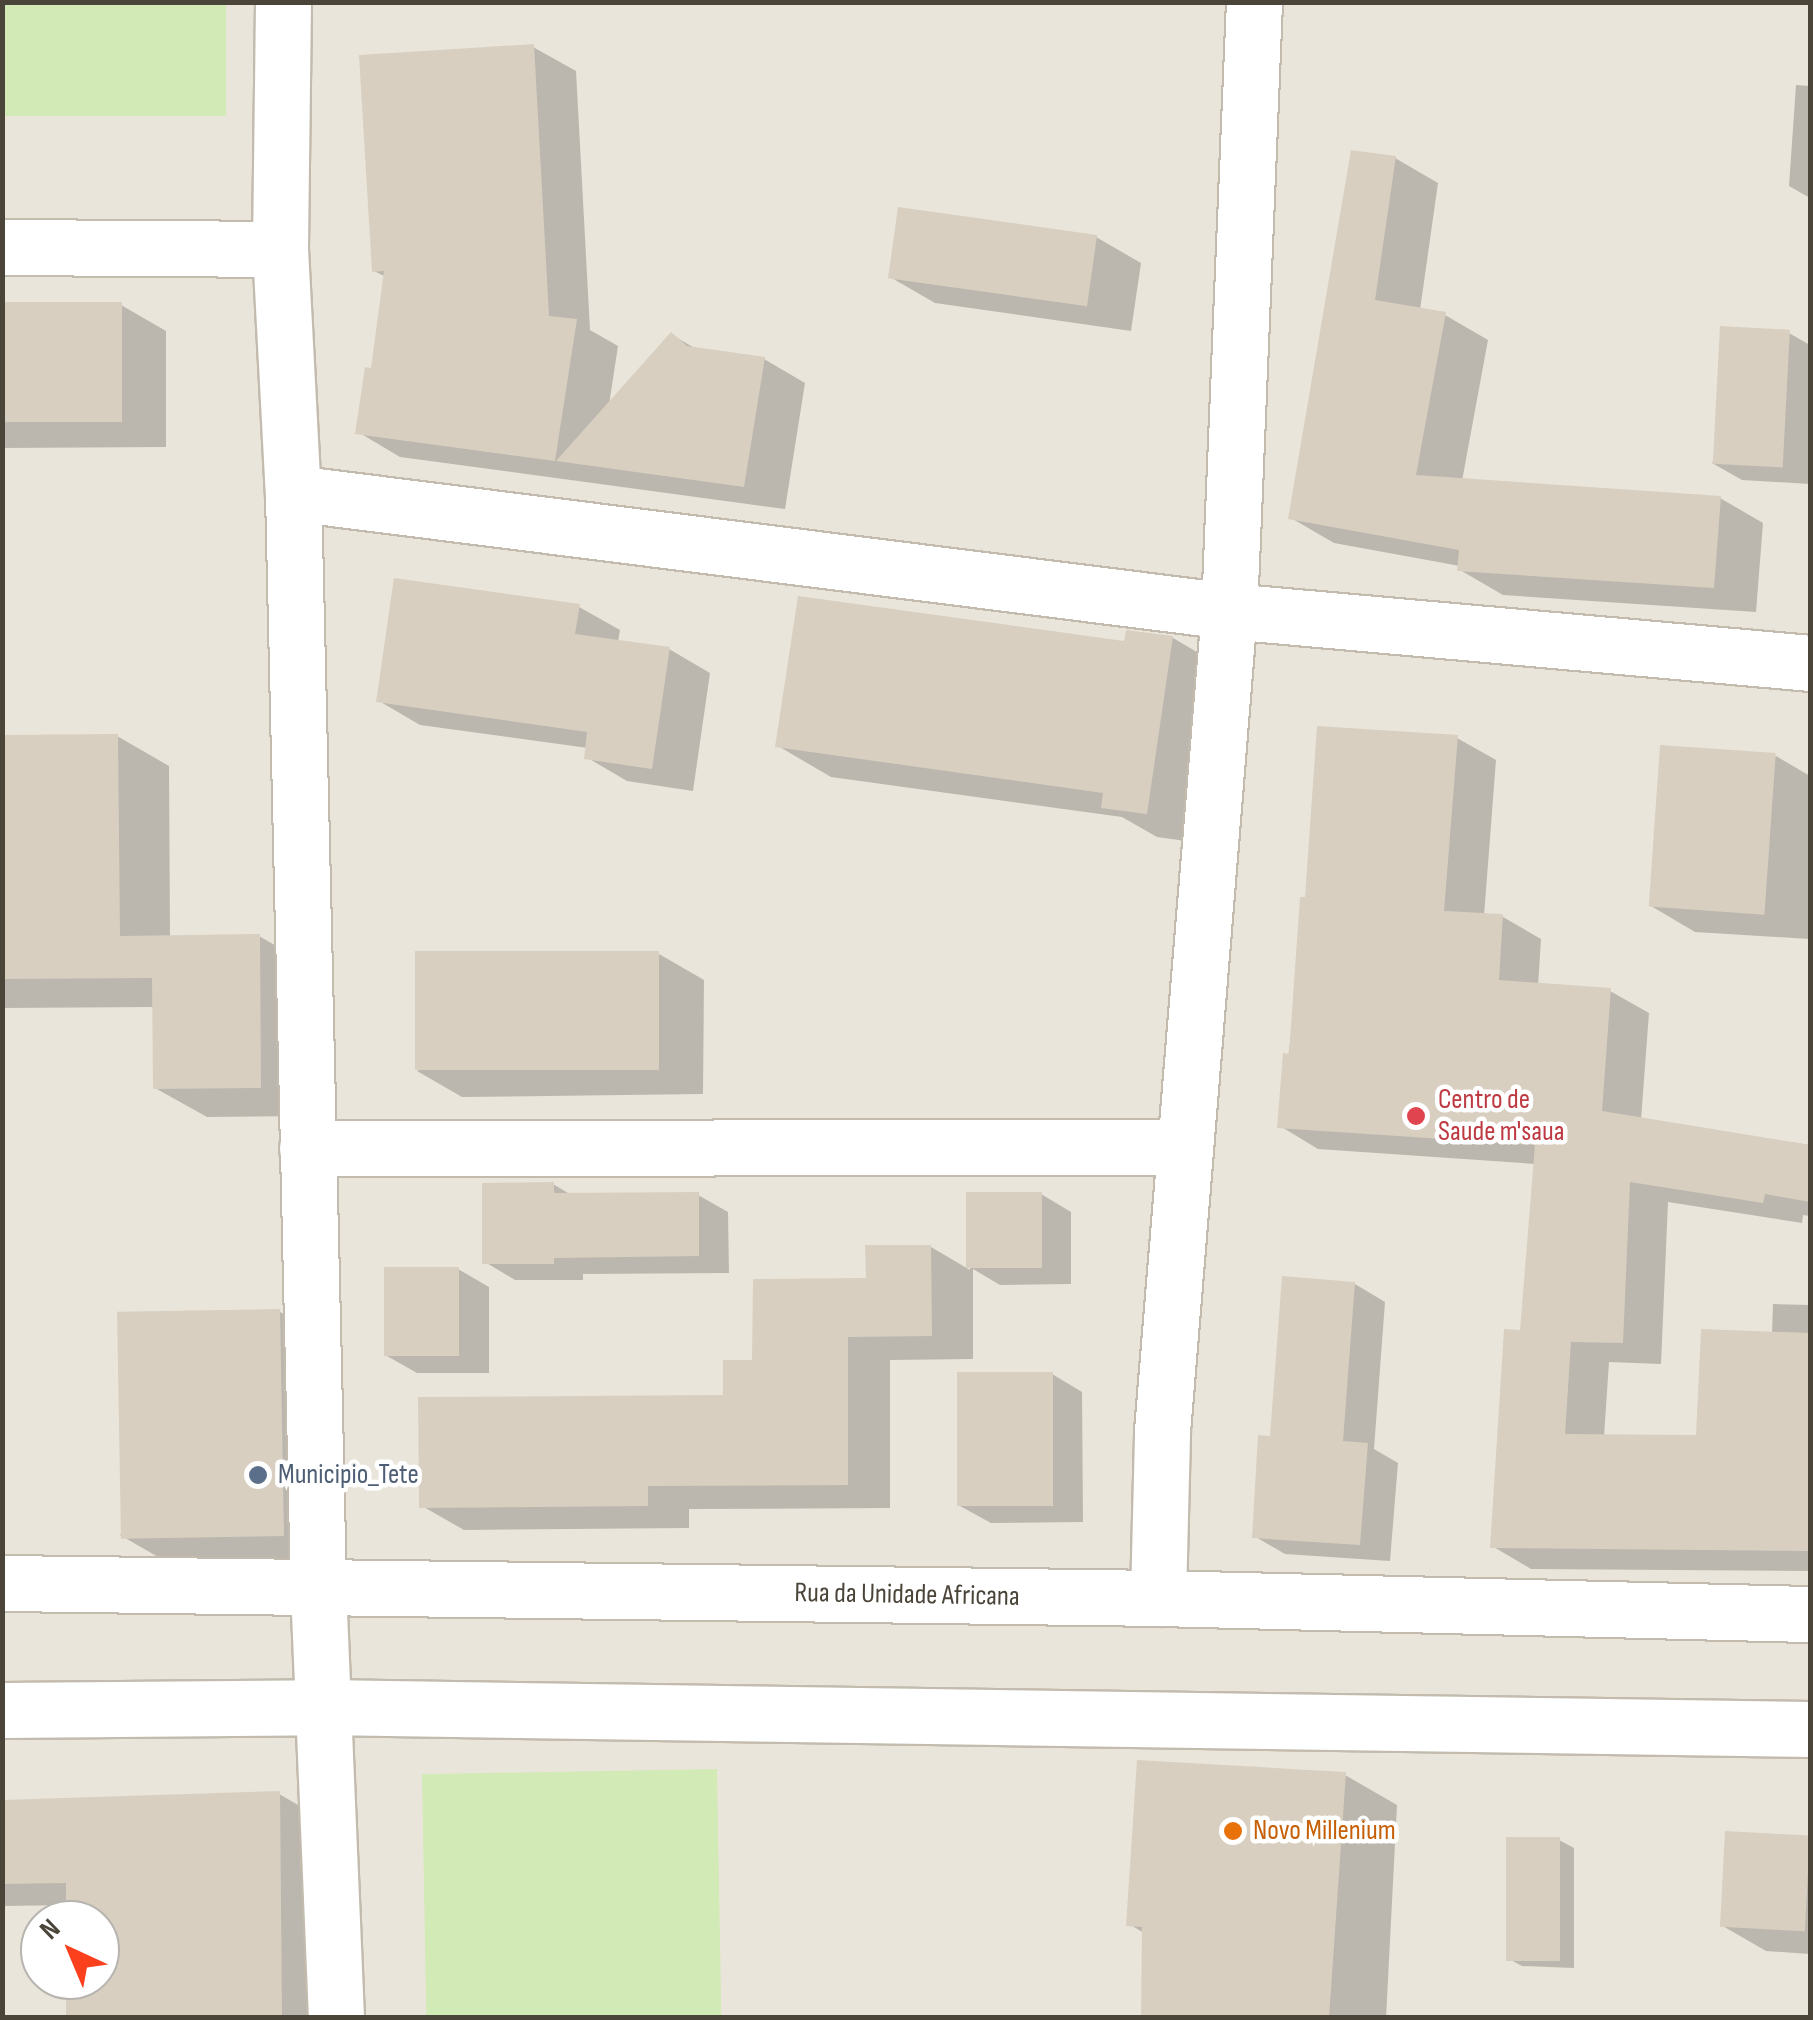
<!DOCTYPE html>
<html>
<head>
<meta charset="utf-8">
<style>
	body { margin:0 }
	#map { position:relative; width:1813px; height:2020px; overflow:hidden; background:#f6f3ec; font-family:"Sofia Sans Condensed",sans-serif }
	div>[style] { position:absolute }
	.residential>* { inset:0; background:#eae5da }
	.green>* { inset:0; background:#d2eab5; transform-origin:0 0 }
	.shadow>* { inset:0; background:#0003 }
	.building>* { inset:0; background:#d8cfc1; transform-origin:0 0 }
	.roads { filter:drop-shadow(2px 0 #c2bbae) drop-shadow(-2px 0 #c2bbae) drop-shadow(0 2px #c2bbae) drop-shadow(0 -2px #c2bbae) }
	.minor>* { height:55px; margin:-27.5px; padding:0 27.5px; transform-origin:27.5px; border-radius:27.5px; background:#fff }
	.dots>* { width:28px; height:28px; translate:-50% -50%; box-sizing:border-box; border:5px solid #fff; border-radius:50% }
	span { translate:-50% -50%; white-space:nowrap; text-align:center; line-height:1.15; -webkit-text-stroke:9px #fff; paint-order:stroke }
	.health-label { font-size:28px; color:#be3a42 }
	.left { translate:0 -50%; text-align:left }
	.service-label { font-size:28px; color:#4e5e75 }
	.street-label { font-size:28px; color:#4b4439 }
	.food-label { font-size:28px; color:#c56008 }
	.frame { position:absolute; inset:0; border:5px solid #4b4439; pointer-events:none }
	.north { position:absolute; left:20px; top:1900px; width:100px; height:100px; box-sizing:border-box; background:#fff; border:2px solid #b7b4b0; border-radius:50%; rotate:316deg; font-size:28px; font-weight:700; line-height:40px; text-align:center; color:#4b4439 }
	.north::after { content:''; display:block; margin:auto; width:35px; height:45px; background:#fc3f1d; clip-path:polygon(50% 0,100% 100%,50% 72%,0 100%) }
</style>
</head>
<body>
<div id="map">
	<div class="residential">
		<i style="clip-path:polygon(evenodd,3px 3px,1810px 3px,1810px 2017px,3px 2018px,3px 3px,40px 1920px,100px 1920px,100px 1980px,40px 1980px,40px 1920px)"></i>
	</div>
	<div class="green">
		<i style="left:2px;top:3px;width:224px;height:113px"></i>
		<i style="left:717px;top:1769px;width:248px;height:295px;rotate:89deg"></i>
	</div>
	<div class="shadow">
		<i style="clip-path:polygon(533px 47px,576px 71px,590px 330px,618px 346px,609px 405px,672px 335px,698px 350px,764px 359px,805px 383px,785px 509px,400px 457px,358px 432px,373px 371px,386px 277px,374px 271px)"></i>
		<i style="clip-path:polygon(1796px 85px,1810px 86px,1810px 198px,1789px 186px)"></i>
		<i style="clip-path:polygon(1395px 158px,1438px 183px,1420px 310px,1445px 315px,1488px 340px,1462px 481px,1720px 498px,1763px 523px,1756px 612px,1503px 595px,1460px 570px,1460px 566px,1334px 543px,1291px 518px)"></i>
		<i style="clip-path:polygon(1096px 237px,1141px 263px,1131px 331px,935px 303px,890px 277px)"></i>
		<i style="clip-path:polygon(121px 305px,166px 331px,166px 447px,2px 448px,2px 306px)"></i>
		<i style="clip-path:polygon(1789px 333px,1810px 345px,1810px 484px,1742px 480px,1712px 463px)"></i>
		<i style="clip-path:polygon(579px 607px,620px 630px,618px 642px,669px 649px,710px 673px,693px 791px,627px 781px,586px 757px,588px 748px,420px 725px,379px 701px)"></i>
		<i style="clip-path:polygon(1173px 638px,1226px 669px,1200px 843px,1157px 837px,1122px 817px,831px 777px,778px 746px,1127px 644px)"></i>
		<i style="clip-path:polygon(117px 736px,169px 766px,170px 938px,259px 936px,311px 966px,312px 1116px,207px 1117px,155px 1088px,155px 1007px,2px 1008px,2px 737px)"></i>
		<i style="clip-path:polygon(1457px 738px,1496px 760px,1484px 916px,1503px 917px,1541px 939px,1538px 986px,1610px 991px,1649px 1013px,1641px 1120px,1810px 1145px,1810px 1216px,1803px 1215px,1802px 1223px,1668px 1202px,1661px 1364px,1609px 1362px,1604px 1437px,1698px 1437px,1772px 1334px,1773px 1304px,1810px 1305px,1810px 1571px,1531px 1569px,1492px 1546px,1522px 1332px,1536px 1164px,1318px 1149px,1280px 1126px,1307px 900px)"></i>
		<i style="clip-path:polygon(1776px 756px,1810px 776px,1809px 939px,1695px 932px,1651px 906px)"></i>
		<i style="clip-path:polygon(659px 954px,704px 980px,703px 1094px,462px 1097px,417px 1071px)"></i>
		<i style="clip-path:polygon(553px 1184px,573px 1196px,698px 1195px,728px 1212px,729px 1273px,583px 1274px,583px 1280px,515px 1280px,485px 1262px)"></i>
		<i style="clip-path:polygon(1041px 1194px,1071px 1212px,1071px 1284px,1000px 1285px,973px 1269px,973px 1359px,890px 1360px,890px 1508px,689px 1509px,689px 1528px,464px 1530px,422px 1506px,726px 1397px,755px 1362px,868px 1280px,931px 1247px,970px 1270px,969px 1195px)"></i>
		<i style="clip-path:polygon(458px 1269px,489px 1287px,489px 1373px,417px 1373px,387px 1356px)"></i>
		<i style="clip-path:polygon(1355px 1284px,1385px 1302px,1374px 1449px,1398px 1463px,1390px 1561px,1285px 1554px,1254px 1536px,1273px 1439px)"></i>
		<i style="clip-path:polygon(280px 1312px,325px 1338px,327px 1560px,165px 1561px,120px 1535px)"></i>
		<i style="clip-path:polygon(1052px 1374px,1082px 1392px,1083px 1522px,991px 1523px,960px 1506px)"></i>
		<i style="clip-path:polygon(1345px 1775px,1397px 1805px,1386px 2018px,1143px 2018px,1144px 1933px,1129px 1924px)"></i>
		<i style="clip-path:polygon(279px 1794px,319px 1817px,321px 2018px,69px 2018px,69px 1980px,100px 1980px,100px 1920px,69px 1920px,69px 1905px,2px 1906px,2px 1802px)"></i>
		<i style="clip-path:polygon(1727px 1834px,1810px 1839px,1810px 1954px,1766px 1951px,1721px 1925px)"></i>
		<i style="clip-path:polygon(1559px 1840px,1574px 1848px,1574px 1968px,1522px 1966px,1507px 1958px)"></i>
	</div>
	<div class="building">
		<i style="clip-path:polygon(534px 44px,549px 316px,577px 319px,555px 461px,355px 434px,365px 367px,371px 368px,384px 271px,372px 272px,359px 55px)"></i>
		<i style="clip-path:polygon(1351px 150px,1396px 156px,1375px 300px,1446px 312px,1416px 475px,1721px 496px,1714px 588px,1457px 571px,1459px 550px,1288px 519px)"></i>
		<i style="left:898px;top:207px;width:201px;height:72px;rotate:8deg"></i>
		<i style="left:122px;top:302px;width:120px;height:120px;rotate:90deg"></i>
		<i style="left:1720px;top:326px;width:70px;height:138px;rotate:3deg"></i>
		<i style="clip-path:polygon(671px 332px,687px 346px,765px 357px,744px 487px,556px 461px)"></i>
		<i style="clip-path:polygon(394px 578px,580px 604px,575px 634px,670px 647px,652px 769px,584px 759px,587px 732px,376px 702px)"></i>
		<i style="clip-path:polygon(798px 596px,1124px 641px,1126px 630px,1173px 636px,1147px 814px,1101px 808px,1103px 793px,775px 747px)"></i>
		<i style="clip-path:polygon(1317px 726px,1458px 735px,1444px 911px,1503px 914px,1499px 980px,1611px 988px,1602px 1111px,1810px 1145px,1810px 1202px,1765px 1194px,1763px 1203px,1630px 1182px,1623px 1343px,1571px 1342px,1565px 1434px,1696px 1435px,1701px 1329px,1810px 1333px,1810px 1551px,1490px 1548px,1504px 1329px,1520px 1330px,1535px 1145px,1277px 1128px,1283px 1053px,1289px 1054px,1300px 897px,1305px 897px)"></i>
		<i style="clip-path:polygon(118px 734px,120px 936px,260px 934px,261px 1088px,153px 1089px,152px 978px,2px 979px,2px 735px)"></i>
		<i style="left:1660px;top:745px;width:116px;height:162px;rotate:4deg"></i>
		<i style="left:659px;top:951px;width:119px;height:244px;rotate:90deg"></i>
		<i style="clip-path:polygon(554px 1182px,554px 1193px,699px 1192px,699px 1256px,554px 1258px,554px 1264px,482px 1264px,482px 1183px)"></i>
		<i style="left:1042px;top:1192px;width:76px;height:76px;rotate:90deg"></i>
		<i style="clip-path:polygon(865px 1245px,931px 1245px,932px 1336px,848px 1337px,848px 1485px,648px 1486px,648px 1506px,419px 1508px,418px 1397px,723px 1395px,723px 1360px,752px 1360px,753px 1279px,866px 1278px)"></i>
		<i style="left:459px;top:1267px;width:89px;height:75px;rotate:90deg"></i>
		<i style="clip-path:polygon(1282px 1276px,1355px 1282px,1343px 1441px,1368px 1443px,1360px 1545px,1252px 1538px,1258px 1435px,1270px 1436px)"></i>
		<i style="left:280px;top:1309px;width:227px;height:163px;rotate:89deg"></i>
		<i style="left:1053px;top:1372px;width:134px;height:96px;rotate:90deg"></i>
		<i style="clip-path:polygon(1137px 1760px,1346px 1772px,1329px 2018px,1141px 2018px,1142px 1927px,1126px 1926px)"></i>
		<i style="clip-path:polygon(280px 1791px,282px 2018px,66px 2018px,66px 1980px,100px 1980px,100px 1920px,66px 1920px,66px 1883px,2px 1884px,2px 1800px)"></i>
		<i style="left:1725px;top:1831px;width:85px;height:96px;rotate:3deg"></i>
		<i style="left:1560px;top:1837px;width:124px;height:54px;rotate:90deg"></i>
	</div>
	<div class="roads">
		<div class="minor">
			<i style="left:283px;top:2px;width:247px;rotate:90.7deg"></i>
			<i style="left:280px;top:249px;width:244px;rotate:87deg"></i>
			<i style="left:293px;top:493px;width:1095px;rotate:88.69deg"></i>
			<i style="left:318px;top:1588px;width:430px;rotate:87.6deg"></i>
			<i style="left:2px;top:247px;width:278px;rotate:0.4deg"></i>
			<i style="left:293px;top:493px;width:943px;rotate:7.19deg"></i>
			<i style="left:1229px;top:611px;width:583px;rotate:5.11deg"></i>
			<i style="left:307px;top:1148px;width:875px;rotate:-0.07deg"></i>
			<i style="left:2px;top:1583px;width:1156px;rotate:0.74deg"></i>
			<i style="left:1158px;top:1598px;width:652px;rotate:1.41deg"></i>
			<i style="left:1158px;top:1598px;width:167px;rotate:-88.6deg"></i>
			<i style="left:1162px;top:1431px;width:823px;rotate:-85.33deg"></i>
			<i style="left:1229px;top:611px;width:610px;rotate:-87.65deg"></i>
			<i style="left:2px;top:1710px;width:320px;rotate:-0.5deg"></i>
			<i style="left:322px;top:1707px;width:1488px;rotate:0.85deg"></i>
		</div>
	</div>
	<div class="dots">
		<i style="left:1416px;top:1116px;background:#e0444e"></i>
		<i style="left:258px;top:1475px;background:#5c6f8a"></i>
		<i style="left:1233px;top:1831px;background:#e8710a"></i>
	</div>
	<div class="health-label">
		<span class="left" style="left:1438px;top:1116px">Centro de<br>Saude m'saua</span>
	</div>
	<div class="service-label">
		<span class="left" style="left:278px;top:1475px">Municipio_Tete</span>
	</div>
	<div class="street-label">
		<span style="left:907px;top:1595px;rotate:1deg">Rua da Unidade Africana</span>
	</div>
	<div class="food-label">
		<span class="left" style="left:1253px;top:1831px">Novo Millenium</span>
	</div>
	<div class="frame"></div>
	<div class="north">N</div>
</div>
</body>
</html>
